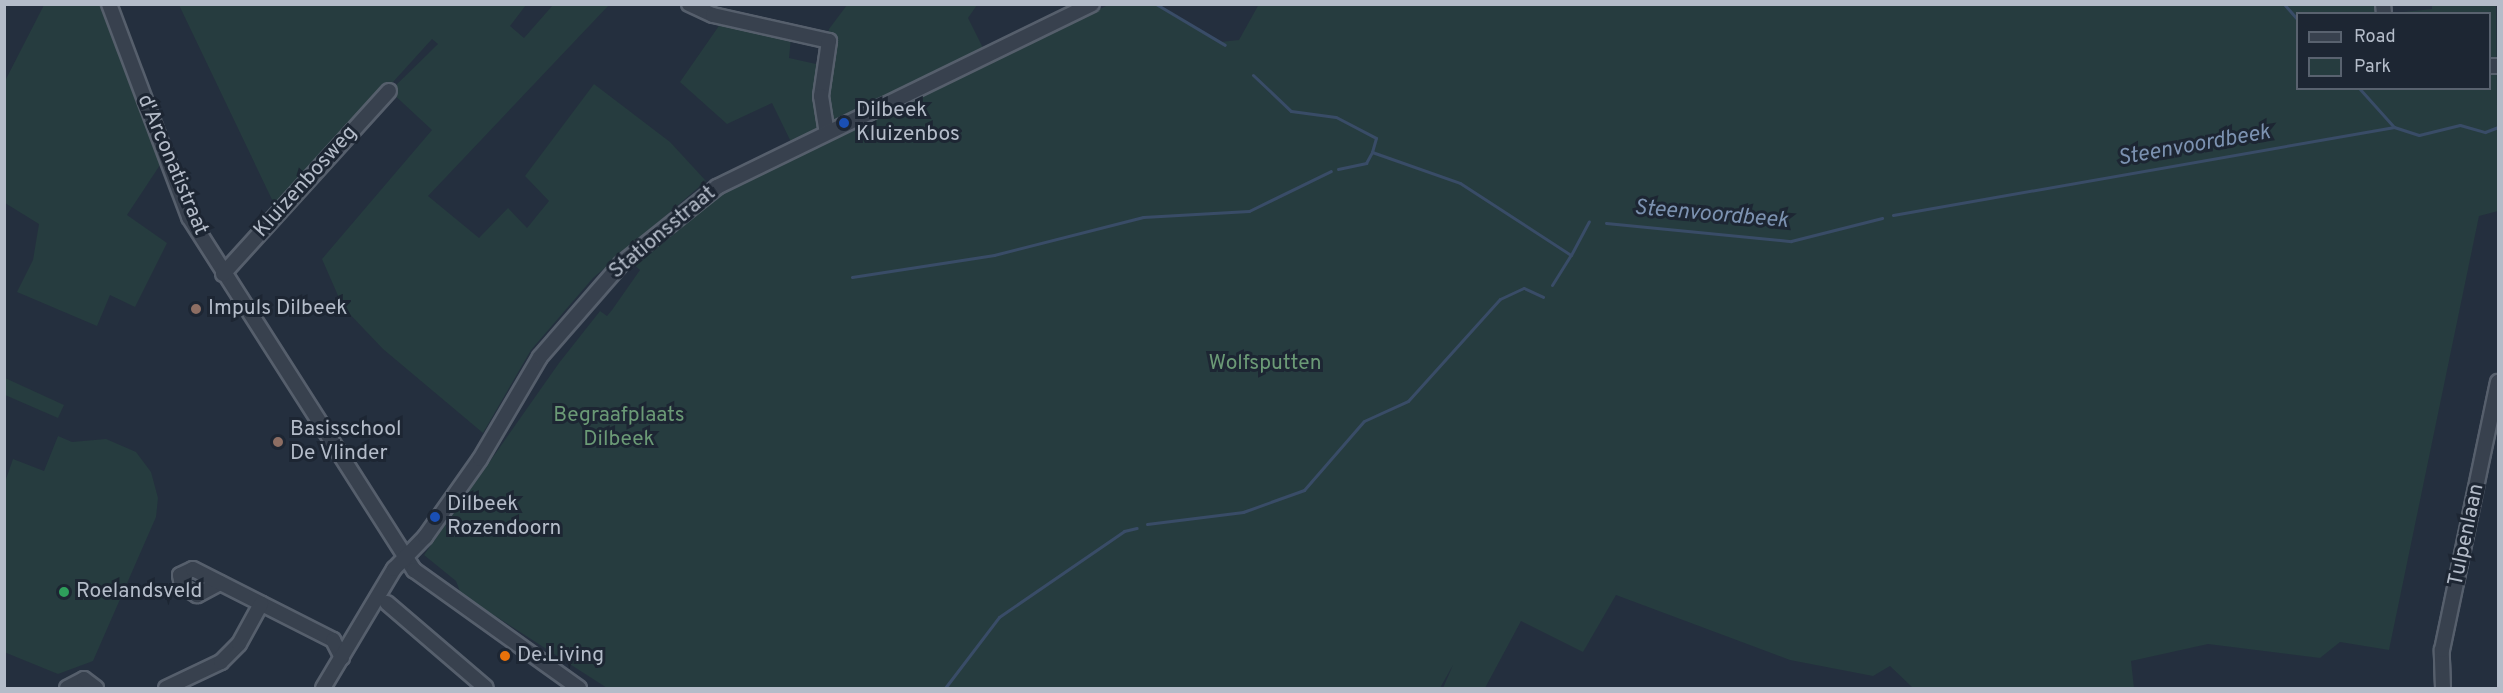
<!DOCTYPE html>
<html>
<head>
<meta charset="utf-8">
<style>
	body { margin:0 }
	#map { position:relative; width:2503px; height:693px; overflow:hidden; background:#242f3e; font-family:Overpass,sans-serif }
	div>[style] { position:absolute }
	.green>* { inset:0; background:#263c3f }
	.stream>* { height:3px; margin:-1.5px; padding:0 1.5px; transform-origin:1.5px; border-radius:1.5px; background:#394c67 }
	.roads { filter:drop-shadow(2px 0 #565f6c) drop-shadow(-2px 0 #565f6c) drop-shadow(0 2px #565f6c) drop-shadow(0 -2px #565f6c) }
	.minor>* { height:14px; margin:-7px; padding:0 7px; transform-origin:7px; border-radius:7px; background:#38414e }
	.dots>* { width:16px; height:16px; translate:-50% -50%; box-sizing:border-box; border:3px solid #1d2633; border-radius:50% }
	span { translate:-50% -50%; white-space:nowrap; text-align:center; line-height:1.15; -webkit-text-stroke:6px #1d2633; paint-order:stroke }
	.poi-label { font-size:21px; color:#b4bcc9 }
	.left { translate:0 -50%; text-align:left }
	.street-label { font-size:21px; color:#b4bcc9 }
	.park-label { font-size:21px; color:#6b9a76 }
	.water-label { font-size:22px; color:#7c92b1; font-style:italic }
	.frame { position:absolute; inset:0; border:6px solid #b4bcc9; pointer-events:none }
	.legend { position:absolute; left:2296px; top:12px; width:195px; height:78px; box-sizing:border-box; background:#1d2633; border:2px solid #59626f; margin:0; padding:8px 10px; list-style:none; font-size:18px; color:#b4bcc9 }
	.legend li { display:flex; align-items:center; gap:12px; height:30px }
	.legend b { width:30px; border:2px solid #59626f }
</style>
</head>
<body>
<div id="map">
	<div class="green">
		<i style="clip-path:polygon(1259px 4px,2386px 5px,2392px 13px,2298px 14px,2298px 88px,2490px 88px,2490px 14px,2394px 13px,2432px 9px,2432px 5px,2496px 5px,2498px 211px,2479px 216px,2389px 650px,2340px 642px,2320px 658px,2208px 644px,2131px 661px,2134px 688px,1913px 688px,1890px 666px,1873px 676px,1790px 660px,1616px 595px,1583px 652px,1521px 621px,1485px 688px,1443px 688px,1453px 665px,1440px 688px,607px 688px,461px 594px,456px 581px,424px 555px,559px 363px,600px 311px,607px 316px,612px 310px,640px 270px,631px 262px,693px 206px,1108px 5px,1157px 5px,1220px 42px,1239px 40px)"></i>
		<i style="clip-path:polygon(44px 5px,102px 5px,160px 165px,127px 215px,167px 243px,135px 307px,110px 295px,97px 326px,17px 292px,33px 260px,39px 224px,5px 203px,5px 81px)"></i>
		<i style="clip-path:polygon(179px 5px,526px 5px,510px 26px,524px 38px,553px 5px,609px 5px,428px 196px,479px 238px,508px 208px,527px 228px,549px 201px,525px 176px,594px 84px,670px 142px,706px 181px,593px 278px,531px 350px,483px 433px,383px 349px,343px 307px,322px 259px,432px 130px,390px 91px,438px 44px,432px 39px,277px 210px)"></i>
		<i style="clip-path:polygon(847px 5px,977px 5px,968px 18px,983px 48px,792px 144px,772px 103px,727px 124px,680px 82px,723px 20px,791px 38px,789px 58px,825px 66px,829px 29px)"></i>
		<i style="clip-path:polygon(5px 378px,64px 405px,58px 418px,5px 395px)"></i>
		<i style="clip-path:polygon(58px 436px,72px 442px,106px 439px,136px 452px,151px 472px,158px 498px,156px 517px,93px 661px,58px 674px,4px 652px,5px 482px,13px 459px,44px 471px)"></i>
	</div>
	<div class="stream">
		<i style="left:1156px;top:4px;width:80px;rotate:30.7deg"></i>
		<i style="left:2284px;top:4px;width:21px;rotate:49deg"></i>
		<i style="left:1253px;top:75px;width:52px;rotate:43.5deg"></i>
		<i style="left:1291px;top:111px;width:45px;rotate:7.6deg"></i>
		<i style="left:1336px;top:117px;width:45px;rotate:27.7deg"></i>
		<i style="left:1376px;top:138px;width:15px;rotate:106deg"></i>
		<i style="left:1372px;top:152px;width:93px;rotate:19.4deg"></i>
		<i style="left:1460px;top:183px;width:132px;rotate:33deg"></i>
		<i style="left:1571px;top:255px;width:38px;rotate:-62deg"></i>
		<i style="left:2359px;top:88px;width:52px;rotate:48.1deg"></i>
		<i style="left:1338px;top:169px;width:29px;rotate:-12deg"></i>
		<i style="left:1366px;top:163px;width:13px;rotate:-61deg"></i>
		<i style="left:1893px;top:215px;width:509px;rotate:-9.96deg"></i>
		<i style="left:2394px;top:127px;width:26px;rotate:18deg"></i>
		<i style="left:2419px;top:135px;width:42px;rotate:-13.7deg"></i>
		<i style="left:2460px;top:125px;width:26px;rotate:16deg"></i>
		<i style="left:2485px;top:132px;width:14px;rotate:-21deg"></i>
		<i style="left:1606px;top:223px;width:186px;rotate:5.6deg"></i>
		<i style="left:1791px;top:241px;width:94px;rotate:-14.2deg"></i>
		<i style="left:852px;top:277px;width:144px;rotate:-8.8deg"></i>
		<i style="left:994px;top:255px;width:154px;rotate:-14.3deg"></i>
		<i style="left:1143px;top:217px;width:106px;rotate:-3.2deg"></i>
		<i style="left:1249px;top:211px;width:91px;rotate:-26deg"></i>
		<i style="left:1552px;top:285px;width:36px;rotate:-58deg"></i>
		<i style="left:1147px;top:524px;width:97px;rotate:-7.1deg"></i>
		<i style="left:1243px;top:512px;width:65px;rotate:-19.8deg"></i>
		<i style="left:1304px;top:490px;width:91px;rotate:-49deg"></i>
		<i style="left:1364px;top:421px;width:48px;rotate:-24.4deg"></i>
		<i style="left:1408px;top:401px;width:137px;rotate:-48deg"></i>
		<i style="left:1500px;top:299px;width:26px;rotate:-25deg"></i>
		<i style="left:1524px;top:288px;width:21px;rotate:25deg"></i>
		<i style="left:945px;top:688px;width:89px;rotate:-52.7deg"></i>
		<i style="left:999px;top:617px;width:152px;rotate:-34.5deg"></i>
		<i style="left:1124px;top:531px;width:13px;rotate:-13deg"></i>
	</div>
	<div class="roads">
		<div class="minor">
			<i style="left:109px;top:4px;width:228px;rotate:69.4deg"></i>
			<i style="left:189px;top:217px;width:419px;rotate:57.5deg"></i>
			<i style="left:414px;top:570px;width:203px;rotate:35.6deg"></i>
			<i style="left:689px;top:4px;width:26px;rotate:25deg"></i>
			<i style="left:713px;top:15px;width:119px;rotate:12.6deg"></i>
			<i style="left:829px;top:41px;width:56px;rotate:98.3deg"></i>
			<i style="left:821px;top:96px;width:37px;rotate:81deg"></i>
			<i style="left:2383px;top:4px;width:10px;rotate:84deg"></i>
			<i style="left:2490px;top:66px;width:8px"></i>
			<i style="left:223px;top:274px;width:247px;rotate:-47.8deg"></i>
			<i style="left:220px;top:583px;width:26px;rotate:152deg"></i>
			<i style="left:197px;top:595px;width:17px;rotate:-149deg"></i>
			<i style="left:182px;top:586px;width:11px;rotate:-100deg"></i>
			<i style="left:180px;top:575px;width:14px;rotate:-25deg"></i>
			<i style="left:193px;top:569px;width:157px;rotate:26.9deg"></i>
			<i style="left:333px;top:640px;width:20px;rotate:63deg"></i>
			<i style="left:387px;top:603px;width:130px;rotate:40.6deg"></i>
			<i style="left:67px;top:688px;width:19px;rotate:-28deg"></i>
			<i style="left:84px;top:679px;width:15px;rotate:37deg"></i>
			<i style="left:166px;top:688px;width:61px;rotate:-25.3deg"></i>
			<i style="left:221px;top:662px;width:25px;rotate:-45deg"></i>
			<i style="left:239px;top:644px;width:46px;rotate:-61.2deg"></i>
			<i style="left:323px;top:688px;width:139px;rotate:-59.2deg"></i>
			<i style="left:394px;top:569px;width:45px;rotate:-45.9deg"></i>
			<i style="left:425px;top:537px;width:95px;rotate:-54.8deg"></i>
			<i style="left:480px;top:459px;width:118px;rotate:-59.5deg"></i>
			<i style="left:540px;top:357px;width:123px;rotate:-48.9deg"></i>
			<i style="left:621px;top:264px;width:123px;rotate:-38.7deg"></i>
			<i style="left:717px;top:187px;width:417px;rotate:-26deg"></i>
			<i style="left:2443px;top:688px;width:38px;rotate:-92deg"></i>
			<i style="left:2442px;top:650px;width:274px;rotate:-78.2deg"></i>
		</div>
	</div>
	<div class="dots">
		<i style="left:844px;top:123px;background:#1a4fb4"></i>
		<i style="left:196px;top:309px;background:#8d6e63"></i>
		<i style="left:278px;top:442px;background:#8d6e63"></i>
		<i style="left:435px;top:517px;background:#1a4fb4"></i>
		<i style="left:64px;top:592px;background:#2e9e5b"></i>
		<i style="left:505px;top:656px;background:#e8710a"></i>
	</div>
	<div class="poi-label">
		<span class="left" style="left:856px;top:123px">Dilbeek<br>Kluizenbos</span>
		<span class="left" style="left:208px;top:309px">Impuls Dilbeek</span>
		<span class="left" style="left:290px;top:442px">Basisschool<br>De Vlinder</span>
		<span class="left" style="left:447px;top:517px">Dilbeek<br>Rozendoorn</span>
		<span class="left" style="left:76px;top:592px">Roelandsveld</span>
		<span class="left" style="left:517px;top:656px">De.Living</span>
	</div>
	<div class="street-label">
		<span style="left:172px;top:165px;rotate:67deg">d'Arconatistraat</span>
		<span style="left:306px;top:182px;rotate:-48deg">Kluizenbosweg</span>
		<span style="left:663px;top:233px;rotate:-40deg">Stationsstraat</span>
		<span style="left:2467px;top:535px;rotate:-78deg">Tulpenlaan</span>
	</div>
	<div class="park-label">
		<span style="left:1265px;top:364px">Wolfsputten</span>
		<span style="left:619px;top:428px">Begraafplaats<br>Dilbeek</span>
	</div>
	<div class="water-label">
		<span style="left:2194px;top:146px;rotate:-10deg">Steenvoordbeek</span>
		<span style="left:1711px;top:215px;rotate:5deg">Steenvoordbeek</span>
	</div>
	<div class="frame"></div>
	<ul class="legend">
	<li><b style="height:8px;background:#38414e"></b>Road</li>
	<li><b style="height:16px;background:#263c3f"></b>Park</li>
	</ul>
</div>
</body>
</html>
